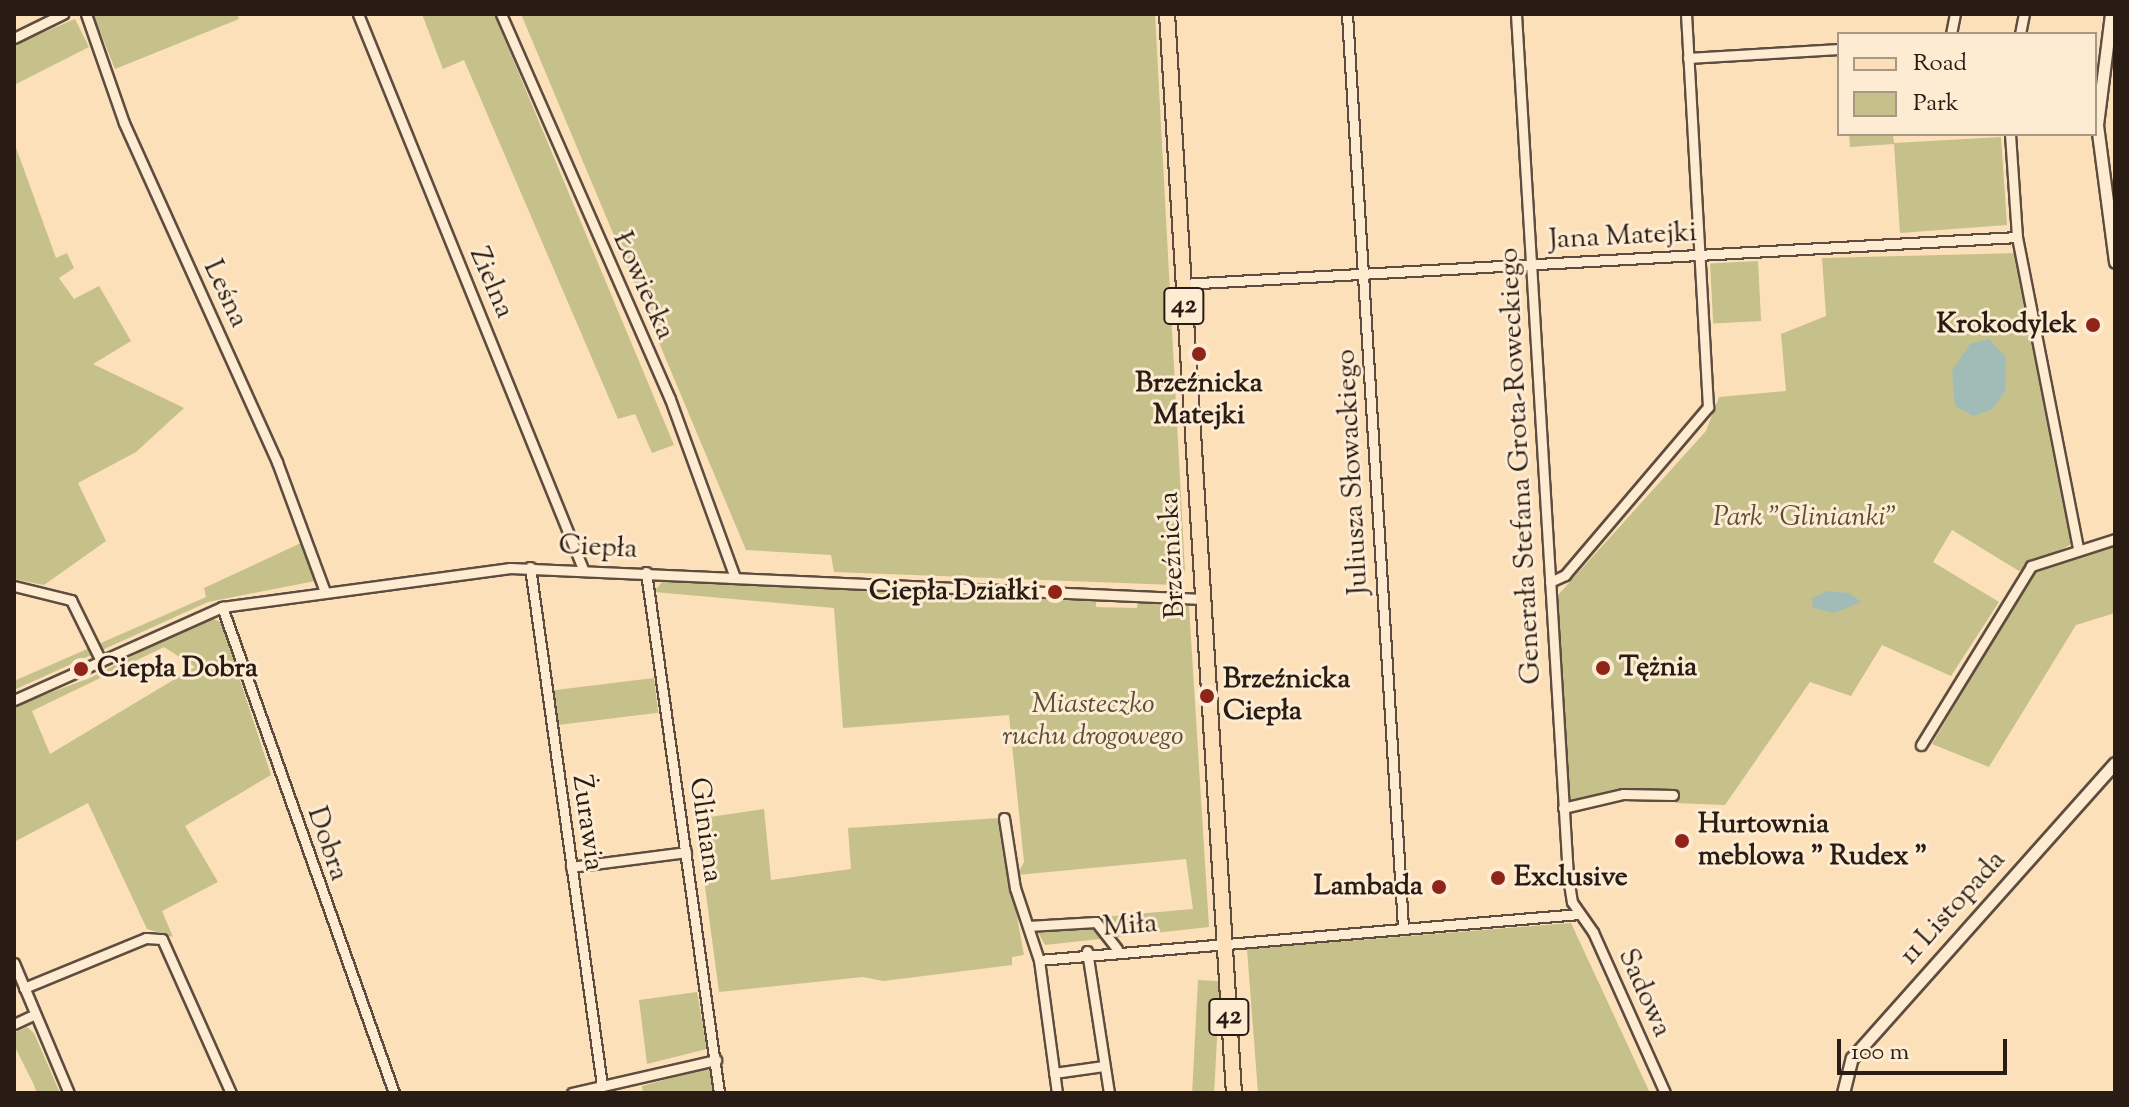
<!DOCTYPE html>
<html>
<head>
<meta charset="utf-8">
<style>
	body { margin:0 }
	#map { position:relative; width:2129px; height:1107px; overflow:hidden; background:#fce0ba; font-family:"Sorts Mill Goudy",serif }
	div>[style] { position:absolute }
	.green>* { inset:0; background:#c6c08b; transform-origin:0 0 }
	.water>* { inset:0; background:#a1bbb7 }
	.roads { filter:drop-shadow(2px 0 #5e4d3e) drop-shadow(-2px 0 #5e4d3e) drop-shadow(0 2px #5e4d3e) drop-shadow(0 -2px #5e4d3e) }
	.minor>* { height:9px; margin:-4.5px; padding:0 4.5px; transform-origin:4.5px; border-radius:4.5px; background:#fdebd2 }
	.tertiary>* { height:11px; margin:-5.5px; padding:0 5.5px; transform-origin:5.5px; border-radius:5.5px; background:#fdebd2 }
	.primary>* { height:14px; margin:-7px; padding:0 7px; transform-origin:7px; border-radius:7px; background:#fce0ba }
	.dots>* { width:22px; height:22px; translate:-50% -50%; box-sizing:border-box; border:4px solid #fdebd2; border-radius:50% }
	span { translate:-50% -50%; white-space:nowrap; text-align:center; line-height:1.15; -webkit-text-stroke:6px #fdebd2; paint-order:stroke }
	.shield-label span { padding:2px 6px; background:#fdebd2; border:2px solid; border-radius:6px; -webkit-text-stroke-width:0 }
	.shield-label { font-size:26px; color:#291c15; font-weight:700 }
	.street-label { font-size:28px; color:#291c15 }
	.poi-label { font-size:28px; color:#291c15; font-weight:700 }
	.right { translate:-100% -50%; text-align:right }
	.left { translate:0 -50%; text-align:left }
	.park-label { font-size:28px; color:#584d38; font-style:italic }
	.frame { position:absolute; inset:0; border:16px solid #291c15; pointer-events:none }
	.legend { position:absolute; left:1837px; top:32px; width:260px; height:104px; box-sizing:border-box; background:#fdebd2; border:2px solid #a89886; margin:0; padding:10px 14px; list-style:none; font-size:24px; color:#291c15 }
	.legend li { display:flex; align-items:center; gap:16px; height:40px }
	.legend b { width:40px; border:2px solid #a89886 }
	.scale { position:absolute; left:1837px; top:1039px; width:170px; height:36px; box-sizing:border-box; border:4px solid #291c15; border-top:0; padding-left:10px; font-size:24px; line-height:28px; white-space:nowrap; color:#291c15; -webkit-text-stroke:6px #fdebd2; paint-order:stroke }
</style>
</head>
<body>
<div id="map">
	<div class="green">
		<i style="clip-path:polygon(93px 14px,237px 14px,239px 19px,115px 69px)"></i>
		<i style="clip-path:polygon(422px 14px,494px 14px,674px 445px,652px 453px,635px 414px,618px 419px,464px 60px,443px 69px)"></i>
		<i style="clip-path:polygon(521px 14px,1155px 14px,1185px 571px,1175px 585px,834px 572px,831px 555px,746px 550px)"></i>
		<i style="clip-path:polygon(75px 19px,89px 47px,14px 85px,14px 45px)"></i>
		<i style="clip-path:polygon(1849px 134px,1893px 134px,1894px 143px,2001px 137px,2007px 225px,1900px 233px,1894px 144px,1850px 147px)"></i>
		<i style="clip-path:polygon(14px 142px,56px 258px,67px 253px,74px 268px,59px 278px,74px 299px,99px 286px,131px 341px,93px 364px,184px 408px,136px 452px,78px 483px,106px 541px,44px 585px,14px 579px)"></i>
		<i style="clip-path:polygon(2020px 253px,2028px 326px,2074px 543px,2019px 571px,1952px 530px,1933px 562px,1999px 602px,1951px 676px,1882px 645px,1851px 696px,1810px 682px,1725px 805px,1675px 803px,1674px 789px,1566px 804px,1558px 595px,1706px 431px,1719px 397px,1786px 391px,1781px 334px,1826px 316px,1822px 258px)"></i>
		<i style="left:1758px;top:261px;width:60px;height:48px;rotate:87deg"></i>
		<i style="clip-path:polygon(2115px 542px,2115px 613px,2076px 625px,1989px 767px,1932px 744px,2035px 570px)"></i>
		<i style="clip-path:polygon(301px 543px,315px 581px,208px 602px,14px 690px,14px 681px,206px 597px,204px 588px)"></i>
		<i style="clip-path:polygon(665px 578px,1096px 599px,1096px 607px,1137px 608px,1138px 601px,1189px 606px,1209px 927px,1045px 945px,1033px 923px,1193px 909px,1186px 859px,1017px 875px,1024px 862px,1009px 715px,843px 728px,834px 608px,654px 592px)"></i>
		<i style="clip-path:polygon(evenodd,208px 617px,221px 622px,271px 775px,185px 826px,218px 882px,162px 911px,173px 937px,147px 929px,88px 803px,14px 842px,14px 706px,90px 678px,208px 617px,164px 647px,195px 667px,50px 754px,32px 711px,164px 647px)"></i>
		<i style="left:654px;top:678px;width:35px;height:103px;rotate:83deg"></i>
		<i style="clip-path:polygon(764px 809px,771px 880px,851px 869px,848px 828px,999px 818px,1024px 955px,1012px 957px,1012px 965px,883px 981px,863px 977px,719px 992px,696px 819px)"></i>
		<i style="clip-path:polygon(1571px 923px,1650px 1093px,1258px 1093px,1247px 949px)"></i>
		<i style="left:1198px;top:980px;width:22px;height:113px;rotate:3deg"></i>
		<i style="clip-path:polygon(697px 992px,707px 1049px,647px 1064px,639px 1000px)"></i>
		<i style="clip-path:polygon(27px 1027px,34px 1033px,60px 1093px,37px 1093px,33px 1083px,14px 1045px,14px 1033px)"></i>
		<i style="clip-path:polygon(704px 1069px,710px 1071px,714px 1093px,643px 1093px,642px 1086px)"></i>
	</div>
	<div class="water">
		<i style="clip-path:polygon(1989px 339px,2006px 357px,2005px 391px,1993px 409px,1973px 416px,1955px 406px,1952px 371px,1970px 344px)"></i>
		<i style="clip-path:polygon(1828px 591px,1849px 593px,1861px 602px,1835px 613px,1813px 608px,1812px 598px)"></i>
	</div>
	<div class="roads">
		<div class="minor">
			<i style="left:86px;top:14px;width:115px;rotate:70.8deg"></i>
			<i style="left:124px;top:123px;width:372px;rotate:65.7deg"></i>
			<i style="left:277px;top:462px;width:139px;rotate:69.7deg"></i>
			<i style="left:358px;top:14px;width:599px;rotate:67.93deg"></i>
			<i style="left:501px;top:14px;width:420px;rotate:66.3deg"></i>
			<i style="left:670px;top:399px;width:190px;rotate:70deg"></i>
			<i style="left:1347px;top:14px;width:916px;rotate:86.49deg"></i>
			<i style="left:1516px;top:14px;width:865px;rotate:86.55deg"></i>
			<i style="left:1568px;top:877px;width:25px;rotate:81deg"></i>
			<i style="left:1572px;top:902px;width:37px;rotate:55deg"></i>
			<i style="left:1593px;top:932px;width:176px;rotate:65.9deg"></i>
			<i style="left:1951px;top:34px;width:20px;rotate:-79deg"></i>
			<i style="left:2020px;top:34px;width:20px;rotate:-79deg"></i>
			<i style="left:14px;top:38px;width:55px;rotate:-26.1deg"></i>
			<i style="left:1688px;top:58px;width:151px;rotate:-3.4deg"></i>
			<i style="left:2010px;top:134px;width:103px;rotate:86.1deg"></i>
			<i style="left:2017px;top:237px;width:316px;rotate:78.9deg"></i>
			<i style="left:1182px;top:284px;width:836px;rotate:-3.22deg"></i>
			<i style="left:530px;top:567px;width:523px;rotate:82.09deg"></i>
			<i style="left:646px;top:572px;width:526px;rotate:82.02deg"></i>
			<i style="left:1550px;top:582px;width:17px;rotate:-25deg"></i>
			<i style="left:1565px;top:575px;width:221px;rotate:-49.6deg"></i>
			<i style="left:1708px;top:407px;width:394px;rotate:-93.2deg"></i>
			<i style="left:14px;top:586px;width:59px;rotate:13.8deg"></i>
			<i style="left:71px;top:600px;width:68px;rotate:63.8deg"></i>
			<i style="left:222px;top:607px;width:516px;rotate:70.51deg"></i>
			<i style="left:14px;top:700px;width:228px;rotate:-24.1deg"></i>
			<i style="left:222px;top:607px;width:291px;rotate:-7.7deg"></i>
			<i style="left:510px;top:568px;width:693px;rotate:2.57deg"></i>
			<i style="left:1921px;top:745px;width:210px;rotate:-58.4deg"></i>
			<i style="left:2031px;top:566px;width:88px;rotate:-17.8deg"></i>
			<i style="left:1563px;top:808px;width:62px;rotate:-13.1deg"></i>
			<i style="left:1623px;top:794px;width:50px;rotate:1.1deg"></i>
			<i style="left:1004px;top:818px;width:71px;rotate:81.1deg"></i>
			<i style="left:1015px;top:888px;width:76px;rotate:71.6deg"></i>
			<i style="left:1039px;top:960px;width:134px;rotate:82.3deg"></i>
			<i style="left:571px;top:867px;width:116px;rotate:-7.4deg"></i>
			<i style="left:1028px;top:926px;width:68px;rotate:-3.4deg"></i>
			<i style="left:1096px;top:922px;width:34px;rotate:52deg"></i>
			<i style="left:1087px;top:951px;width:144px;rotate:81.2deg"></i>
			<i style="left:1039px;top:960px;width:542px;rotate:-4.87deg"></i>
			<i style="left:14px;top:963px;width:141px;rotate:67.1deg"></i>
			<i style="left:24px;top:988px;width:132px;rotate:-22.3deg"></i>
			<i style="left:146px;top:938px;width:16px;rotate:4deg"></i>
			<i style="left:162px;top:939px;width:169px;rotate:65.9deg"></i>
			<i style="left:14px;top:1024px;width:23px;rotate:-25deg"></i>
			<i style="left:1054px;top:1073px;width:50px;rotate:-8deg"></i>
			<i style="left:572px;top:1093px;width:148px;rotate:-12.9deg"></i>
		</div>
		<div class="tertiary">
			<i style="left:2111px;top:14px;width:112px;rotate:97.2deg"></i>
			<i style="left:2097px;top:125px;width:138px;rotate:82.5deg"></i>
			<i style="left:1843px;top:1093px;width:36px;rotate:-76deg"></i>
			<i style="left:1852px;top:1058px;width:395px;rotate:-48.3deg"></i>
		</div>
		<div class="primary">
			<i style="left:1167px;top:14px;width:1081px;rotate:86.45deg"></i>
		</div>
	</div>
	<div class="dots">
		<i style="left:2093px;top:325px;background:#8f2418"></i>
		<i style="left:1199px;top:354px;background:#8f2418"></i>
		<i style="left:1055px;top:592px;background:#8f2418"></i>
		<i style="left:1603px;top:668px;background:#8f2418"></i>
		<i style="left:81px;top:669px;background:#8f2418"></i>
		<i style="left:1207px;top:696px;background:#8f2418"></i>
		<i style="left:1682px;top:841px;background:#8f2418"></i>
		<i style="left:1498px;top:878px;background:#8f2418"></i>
		<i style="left:1439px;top:887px;background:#8f2418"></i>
	</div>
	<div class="shield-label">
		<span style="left:1184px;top:306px">42</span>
		<span style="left:1229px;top:1017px">42</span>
	</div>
	<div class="street-label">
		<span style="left:1623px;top:237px;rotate:-3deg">Jana Matejki</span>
		<span style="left:491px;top:283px;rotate:67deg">Zielna</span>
		<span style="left:643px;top:286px;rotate:66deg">Łowiecka</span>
		<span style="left:225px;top:294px;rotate:65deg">Leśna</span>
		<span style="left:1521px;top:466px;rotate:-93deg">Generała Stefana Grota-Roweckiego</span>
		<span style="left:1353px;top:472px;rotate:-93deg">Juliusza Słowackiego</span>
		<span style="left:598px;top:548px;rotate:3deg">Ciepła</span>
		<span style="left:1173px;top:555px;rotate:-93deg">Brzeźnicka</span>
		<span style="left:587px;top:823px;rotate:82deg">Żurawia</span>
		<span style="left:705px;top:830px;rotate:82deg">Gliniana</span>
		<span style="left:327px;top:844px;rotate:71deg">Dobra</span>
		<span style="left:1953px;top:908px;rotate:-48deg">11 Listopada</span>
		<span style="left:1130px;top:926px;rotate:-4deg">Miła</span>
		<span style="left:1644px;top:993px;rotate:66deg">Sadowa</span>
	</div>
	<div class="poi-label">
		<span class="right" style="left:2077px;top:325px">Krokodylek</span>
		<span style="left:1199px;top:400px">Brzeźnicka<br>Matejki</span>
		<span class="right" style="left:1039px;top:592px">Ciepła Działki</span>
		<span class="left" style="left:1619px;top:668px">Tężnia</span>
		<span class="left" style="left:97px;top:669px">Ciepła Dobra</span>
		<span class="left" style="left:1223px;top:696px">Brzeźnicka<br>Ciepła</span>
		<span class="left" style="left:1698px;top:841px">Hurtownia<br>meblowa " Rudex "</span>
		<span class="left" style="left:1514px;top:878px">Exclusive</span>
		<span class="right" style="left:1423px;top:887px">Lambada</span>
	</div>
	<div class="park-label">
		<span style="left:1805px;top:518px">Park "Glinianki"</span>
		<span style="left:1093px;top:721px">Miasteczko<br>ruchu drogowego</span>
	</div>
	<div class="frame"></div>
	<ul class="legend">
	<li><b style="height:10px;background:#fce0ba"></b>Road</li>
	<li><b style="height:22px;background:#c6c08b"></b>Park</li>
	</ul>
	<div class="scale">100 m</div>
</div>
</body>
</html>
